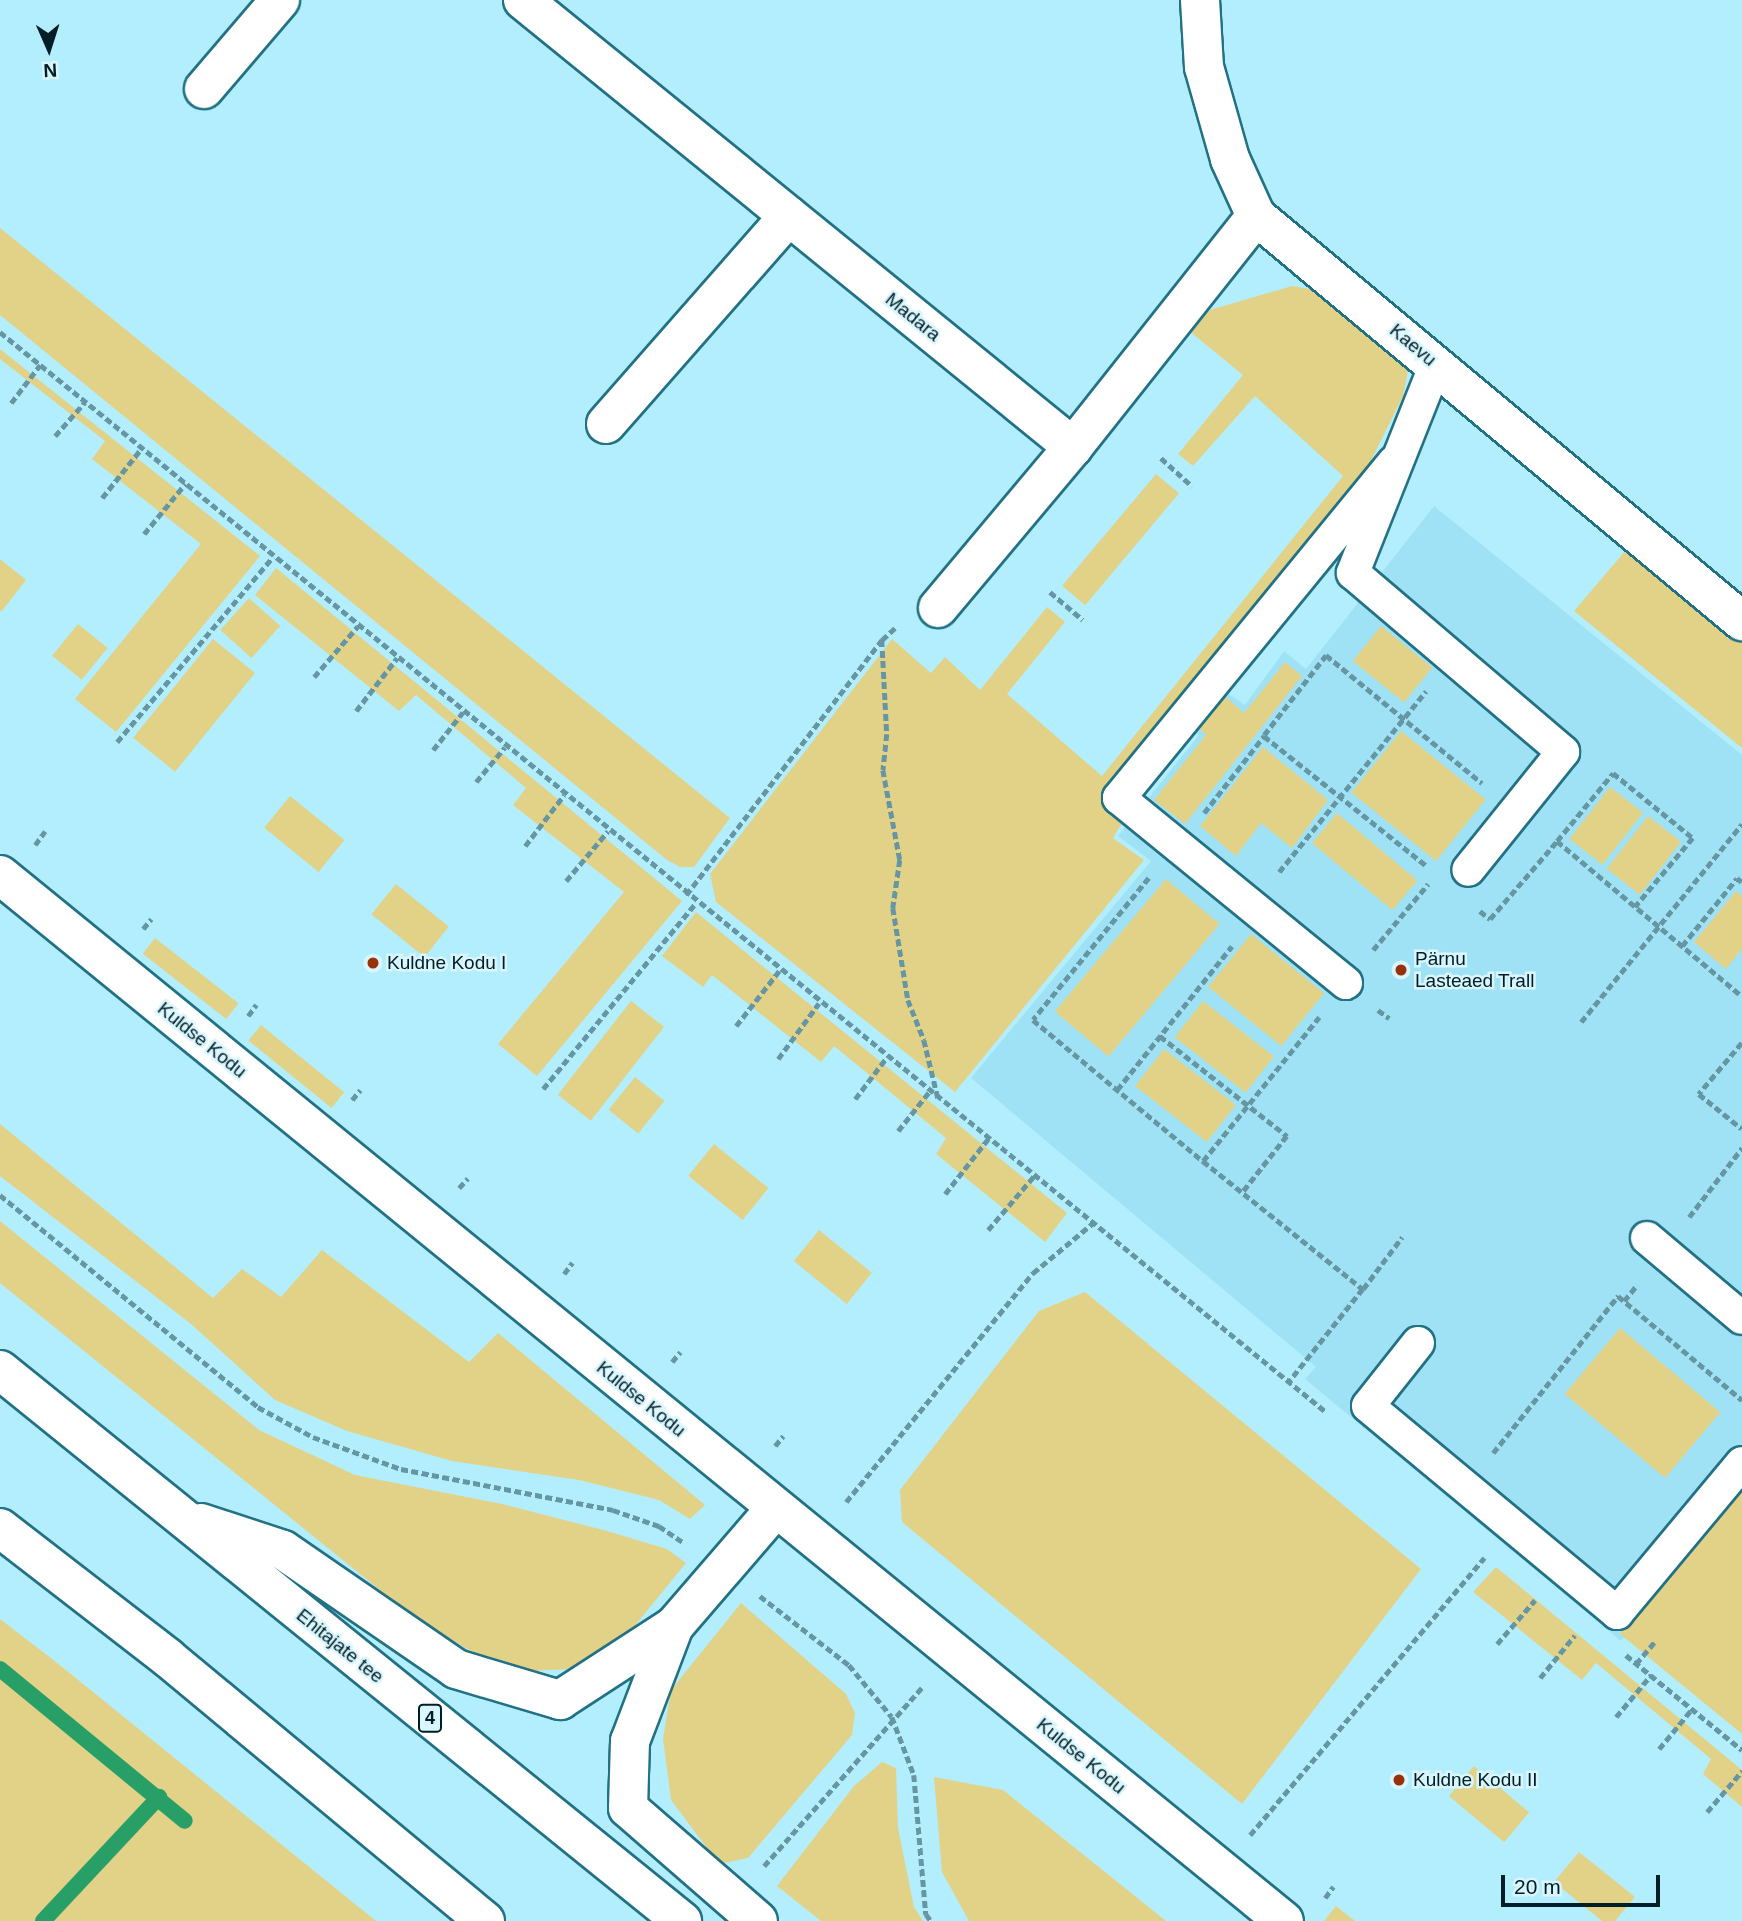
<!DOCTYPE html>
<html>
<head>
<meta charset="utf-8">
<style>
	body { margin:0 }
	#map { position:relative; width:1742px; height:1921px; overflow:hidden; background:#b3eeff; font-family:Arial,sans-serif }
	div>[style] { position:absolute }
	.built>* { inset:0; background:#a0e2f5 }
	.green>* { inset:0; background:#e1d288; transform-origin:0 0 }
	.stream>* { height:16px; margin:-8px; padding:0 8px; transform-origin:8px; border-radius:8px; background:#289f67 }
	.path>* { height:4.5px; margin-top:-2.25px; transform-origin:0; background:repeating-linear-gradient(90deg,#6796a3 0 7px,transparent 0 10.5px) }
	.roads { filter:drop-shadow(2px 0 #227185) drop-shadow(-2px 0 #227185) drop-shadow(0 2px #227185) drop-shadow(0 -2px #227185) }
	.service>* { height:32px; margin:-16px; padding:0 16px; transform-origin:16px; border-radius:16px; background:#fff }
	.minor>* { height:38px; margin:-19px; padding:0 19px; transform-origin:19px; border-radius:19px; background:#fff }
	.trunk>* { height:38px; margin:-19px; padding:0 19px; transform-origin:19px; border-radius:19px; background:#fff }
	.dots>* { width:19px; height:19px; translate:-50% -50%; box-sizing:border-box; border:4px solid #d9f5fe; border-radius:50% }
	span { translate:-50% -50%; white-space:nowrap; text-align:center; line-height:1.15; -webkit-text-stroke:5px #d9f5fe; paint-order:stroke }
	.shield-label span { padding:2px 5px; background:#d9f5fe; border:2px solid; border-radius:5px; -webkit-text-stroke-width:0 }
	.shield-label { font-size:18px; color:#001e26; font-weight:700 }
	.street-label { font-size:19px; color:#001e26 }
	.poi-label { font-size:19px; color:#001e26 }
	.left { translate:0 -50%; text-align:left }
	.north { position:absolute; left:14px; top:14px; width:70px; height:70px; -webkit-text-stroke:5px #d9f5fe; paint-order:stroke; rotate:177deg; font-size:19px; font-weight:700; line-height:28px; text-align:center; color:#001e26 }
	.north::after { content:''; display:block; margin:auto; width:24px; height:32px; background:#001e26; clip-path:polygon(50% 0,100% 100%,50% 72%,0 100%) }
	.scale { position:absolute; left:1501px; top:1875px; width:159px; height:32px; box-sizing:border-box; border:4px solid #001e26; border-top:0; padding-left:9px; font-size:21px; line-height:24px; white-space:nowrap; color:#001e26; -webkit-text-stroke:5px #d9f5fe; paint-order:stroke }
</style>
</head>
<body>
<div id="map">
	<div class="built">
		<i style="clip-path:polygon(1434px 506px,1742px 755px,1742px 1490px,1621px 1641px,1305px 1379px,1316px 1367px,971px 1078px,1151px 861px,1118px 836px,1199px 735px,1185px 724px,1217px 686px,1245px 705px,1284px 651px,1306px 669px)"></i>
	</div>
	<div class="green">
		<i style="clip-path:polygon(0 228px,730px 818px,694px 867px,680px 867px,667px 860px,0 315px)"></i>
		<i style="clip-path:polygon(1292px 286px,1310px 289px,1408px 371px,1403px 396px,1358px 487px,1117px 831px,1113px 838px,1144px 860px,955px 1092px,716px 902px,710px 874px,892px 639px,931px 673px,945px 657px,980px 690px,1047px 607px,1065px 622px,1007px 694px,1102px 776px,1343px 476px,1255px 396px,1193px 466px,1178px 454px,1243px 375px,1188px 330px,1210px 310px)"></i>
		<i style="clip-path:polygon(0 349px,260px 556px,116px 732px,75px 699px,201px 544px,92px 459px,105px 441px,0 359px)"></i>
		<i style="left:1156px;top:474px;width:30px;height:146px;rotate:40deg"></i>
		<i style="clip-path:polygon(1632px 543px,1742px 635px,1742px 748px,1574px 611px)"></i>
		<i style="clip-path:polygon(0 559px,26px 580px,1px 612px,0 610px)"></i>
		<i style="clip-path:polygon(276px 568px,682px 901px,537px 1076px,498px 1044px,624px 892px,513px 805px,526px 788px,416px 695px,399px 711px,255px 595px)"></i>
		<i style="left:249px;top:598px;width:42px;height:43px;rotate:42deg"></i>
		<i style="left:78px;top:624px;width:38px;height:41px;rotate:39deg"></i>
		<i style="left:1381px;top:626px;width:66px;height:45px;rotate:39deg"></i>
		<i style="left:213px;top:639px;width:54px;height:127px;rotate:39deg"></i>
		<i style="clip-path:polygon(1285px 662px,1302px 676px,1185px 824px,1154px 800px,1206px 735px,1193px 722px,1219px 691px,1244px 713px)"></i>
		<i style="left:1401px;top:731px;width:109px;height:79px;rotate:39deg"></i>
		<i style="clip-path:polygon(1263px 747px,1328px 800px,1292px 848px,1261px 823px,1236px 856px,1200px 826px)"></i>
		<i style="left:1610px;top:787px;width:42px;height:66px;rotate:38deg"></i>
		<i style="left:290px;top:796px;width:70px;height:41px;rotate:39deg"></i>
		<i style="left:1337px;top:813px;width:105px;height:39px;rotate:40deg"></i>
		<i style="left:1648px;top:816px;width:42px;height:67px;rotate:38deg"></i>
		<i style="left:1166px;top:879px;width:70px;height:173px;rotate:40deg"></i>
		<i style="left:396px;top:884px;width:68px;height:39px;rotate:39deg"></i>
		<i style="clip-path:polygon(1736px 891px,1742px 896px,1742px 949px,1726px 969px,1694px 942px)"></i>
		<i style="clip-path:polygon(696px 912px,1067px 1213px,1045px 1242px,936px 1154px,946px 1138px,834px 1046px,821px 1062px,712px 975px,703px 987px,662px 956px)"></i>
		<i style="left:1251px;top:934px;width:94px;height:68px;rotate:39deg"></i>
		<i style="left:155px;top:938px;width:106px;height:20px;rotate:38deg"></i>
		<i style="left:631px;top:1001px;width:42px;height:119px;rotate:38deg"></i>
		<i style="left:1203px;top:1001px;width:90px;height:46px;rotate:38deg"></i>
		<i style="left:261px;top:1025px;width:107px;height:20px;rotate:39deg"></i>
		<i style="left:1164px;top:1049px;width:91px;height:47px;rotate:38deg"></i>
		<i style="left:635px;top:1077px;width:38px;height:42px;rotate:39deg"></i>
		<i style="clip-path:polygon(0 1124px,213px 1298px,242px 1269px,281px 1297px,322px 1250px,469px 1362px,498px 1333px,705px 1505px,690px 1519px,659px 1500px,579px 1480px,452px 1461px,347px 1431px,275px 1400px,191px 1324px,0 1176px)"></i>
		<i style="left:714px;top:1144px;width:70px;height:41px;rotate:39deg"></i>
		<i style="clip-path:polygon(0 1221px,259px 1430px,355px 1475px,502px 1504px,607px 1531px,667px 1549px,686px 1563px,620px 1644px,574px 1669px,526px 1671px,469px 1650px,412px 1616px,0 1283px)"></i>
		<i style="left:819px;top:1230px;width:68px;height:40px;rotate:39deg"></i>
		<i style="clip-path:polygon(1085px 1292px,1421px 1569px,1242px 1804px,902px 1522px,900px 1490px,1039px 1311px)"></i>
		<i style="left:1620px;top:1328px;width:131px;height:86px;rotate:40deg"></i>
		<i style="clip-path:polygon(1742px 1483px,1742px 1734px,1620px 1634px)"></i>
		<i style="clip-path:polygon(1496px 1567px,1742px 1770px,1742px 1807px,1703px 1774px,1711px 1759px,1596px 1663px,1582px 1680px,1473px 1592px)"></i>
		<i style="clip-path:polygon(741px 1603px,846px 1694px,855px 1713px,852px 1735px,748px 1858px,719px 1864px,671px 1800px,663px 1739px,671px 1690px)"></i>
		<i style="clip-path:polygon(0 1619px,56px 1662px,376px 1921px,0 1921px)"></i>
		<i style="clip-path:polygon(882px 1762px,896px 1768px,898px 1828px,914px 1907px,923px 1921px,821px 1921px,777px 1886px,854px 1786px)"></i>
		<i style="left:1474px;top:1766px;width:72px;height:39px;rotate:40deg"></i>
		<i style="clip-path:polygon(934px 1777px,1003px 1790px,1166px 1921px,969px 1921px,942px 1872px)"></i>
		<i style="clip-path:polygon(1579px 1852px,1635px 1897px,1615px 1921px,1602px 1921px,1554px 1882px)"></i>
		<i style="clip-path:polygon(1336px 1906px,1355px 1921px,1324px 1921px)"></i>
	</div>
	<div class="stream">
		<i style="left:0;top:1669px;width:239px;rotate:39.4deg"></i>
		<i style="left:43px;top:1921px;width:170px;rotate:-46.9deg"></i>
	</div>
	<div class="path">
		<i style="left:0;top:332px;width:1710px;rotate:39.16deg"></i>
		<i style="left:11px;top:403px;width:48px;rotate:-52.7deg"></i>
		<i style="left:55px;top:436px;width:45px;rotate:-48.6deg"></i>
		<i style="left:1161px;top:458px;width:42px;rotate:42.1deg"></i>
		<i style="left:102px;top:498px;width:63px;rotate:-51.5deg"></i>
		<i style="left:144px;top:534px;width:65px;rotate:-50.6deg"></i>
		<i style="left:1050px;top:592px;width:43px;rotate:40.3deg"></i>
		<i style="left:882px;top:640px;width:94px;rotate:87deg"></i>
		<i style="left:887px;top:734px;width:36px;rotate:96deg"></i>
		<i style="left:883px;top:770px;width:92px;rotate:79.3deg"></i>
		<i style="left:900px;top:860px;width:49px;rotate:98.3deg"></i>
		<i style="left:893px;top:908px;width:93px;rotate:80.7deg"></i>
		<i style="left:908px;top:1000px;width:43px;rotate:68.2deg"></i>
		<i style="left:924px;top:1040px;width:60px;rotate:76.4deg"></i>
		<i style="left:314px;top:677px;width:67px;rotate:-49.2deg"></i>
		<i style="left:356px;top:711px;width:67px;rotate:-52.3deg"></i>
		<i style="left:1264px;top:735px;width:101px;rotate:-52.2deg"></i>
		<i style="left:1326px;top:655px;width:202px;rotate:39.4deg"></i>
		<i style="left:117px;top:742px;width:242px;rotate:-49.9deg"></i>
		<i style="left:433px;top:750px;width:48px;rotate:-51.7deg"></i>
		<i style="left:476px;top:782px;width:45px;rotate:-50.4deg"></i>
		<i style="left:1204px;top:813px;width:98px;rotate:-52.1deg"></i>
		<i style="left:1264px;top:736px;width:208px;rotate:38.6deg"></i>
		<i style="left:1557px;top:841px;width:88px;rotate:-50.5deg"></i>
		<i style="left:1613px;top:773px;width:103px;rotate:39.1deg"></i>
		<i style="left:1693px;top:838px;width:90px;rotate:130deg"></i>
		<i style="left:35px;top:845px;width:17px;rotate:-54deg"></i>
		<i style="left:525px;top:846px;width:64px;rotate:-52.6deg"></i>
		<i style="left:1279px;top:872px;width:233px;rotate:-50.9deg"></i>
		<i style="left:1149px;top:878px;width:183px;rotate:129.2deg"></i>
		<i style="left:1033px;top:1020px;width:221px;rotate:39.7deg"></i>
		<i style="left:1203px;top:1161px;width:185px;rotate:-51.1deg"></i>
		<i style="left:566px;top:881px;width:65px;rotate:-50deg"></i>
		<i style="left:686px;top:895px;width:322px;rotate:-52.5deg"></i>
		<i style="left:882px;top:640px;width:19px;rotate:-43deg"></i>
		<i style="left:1480px;top:911px;width:13px;rotate:39deg"></i>
		<i style="left:1490px;top:919px;width:103px;rotate:-49.3deg"></i>
		<i style="left:1557px;top:841px;width:241px;rotate:40deg"></i>
		<i style="left:143px;top:929px;width:13px;rotate:-51deg"></i>
		<i style="left:1682px;top:946px;width:87px;rotate:-51deg"></i>
		<i style="left:1737px;top:878px;width:6px;rotate:39deg"></i>
		<i style="left:1373px;top:950px;width:86px;rotate:-50.2deg"></i>
		<i style="left:1378px;top:1010px;width:14px;rotate:36deg"></i>
		<i style="left:248px;top:1016px;width:14px;rotate:-54deg"></i>
		<i style="left:1581px;top:1022px;width:255px;rotate:-50.9deg"></i>
		<i style="left:736px;top:1026px;width:70px;rotate:-52deg"></i>
		<i style="left:1160px;top:1036px;width:162px;rotate:38.2deg"></i>
		<i style="left:1287px;top:1136px;width:71px;rotate:128.2deg"></i>
		<i style="left:1742px;top:1043px;width:67px;rotate:130.1deg"></i>
		<i style="left:1699px;top:1094px;width:55px;rotate:39.1deg"></i>
		<i style="left:778px;top:1059px;width:69px;rotate:-53.8deg"></i>
		<i style="left:543px;top:1089px;width:241px;rotate:-50.6deg"></i>
		<i style="left:1117px;top:1090px;width:184px;rotate:-51.4deg"></i>
		<i style="left:855px;top:1099px;width:53px;rotate:-52.7deg"></i>
		<i style="left:352px;top:1100px;width:13px;rotate:-51deg"></i>
		<i style="left:898px;top:1131px;width:50px;rotate:-51.5deg"></i>
		<i style="left:1203px;top:1161px;width:205px;rotate:38.7deg"></i>
		<i style="left:1363px;top:1289px;width:119px;rotate:128.5deg"></i>
		<i style="left:459px;top:1188px;width:13px;rotate:-48deg"></i>
		<i style="left:945px;top:1194px;width:70px;rotate:-52deg"></i>
		<i style="left:0;top:1195px;width:334px;rotate:39.4deg"></i>
		<i style="left:258px;top:1407px;width:63px;rotate:28.6deg"></i>
		<i style="left:313px;top:1437px;width:94px;rotate:20deg"></i>
		<i style="left:401px;top:1469px;width:216px;rotate:10.9deg"></i>
		<i style="left:613px;top:1510px;width:49px;rotate:19.2deg"></i>
		<i style="left:659px;top:1526px;width:30px;rotate:34deg"></i>
		<i style="left:1689px;top:1217px;width:87px;rotate:-52.5deg"></i>
		<i style="left:988px;top:1230px;width:71px;rotate:-49.6deg"></i>
		<i style="left:564px;top:1274px;width:14px;rotate:-54deg"></i>
		<i style="left:1363px;top:1289px;width:65px;rotate:-53.1deg"></i>
		<i style="left:1624px;top:1301px;width:21px;rotate:-51deg"></i>
		<i style="left:672px;top:1362px;width:13px;rotate:-51deg"></i>
		<i style="left:775px;top:1446px;width:13px;rotate:-51deg"></i>
		<i style="left:1493px;top:1453px;width:201px;rotate:-51.5deg"></i>
		<i style="left:1618px;top:1296px;width:162px;rotate:40deg"></i>
		<i style="left:846px;top:1502px;width:296px;rotate:-50.8deg"></i>
		<i style="left:1033px;top:1273px;width:78px;rotate:-39.8deg"></i>
		<i style="left:760px;top:1596px;width:113px;rotate:37.8deg"></i>
		<i style="left:849px;top:1665px;width:67px;rotate:50.4deg"></i>
		<i style="left:892px;top:1717px;width:62px;rotate:69.2deg"></i>
		<i style="left:914px;top:1775px;width:140px;rotate:85.1deg"></i>
		<i style="left:926px;top:1914px;width:9px;rotate:54deg"></i>
		<i style="left:1497px;top:1644px;width:58px;rotate:-49.2deg"></i>
		<i style="left:1626px;top:1655px;width:150px;rotate:39.3deg"></i>
		<i style="left:1636px;top:1664px;width:30px;rotate:-50deg"></i>
		<i style="left:1540px;top:1678px;width:55px;rotate:-50.9deg"></i>
		<i style="left:1616px;top:1717px;width:55px;rotate:-50.2deg"></i>
		<i style="left:1659px;top:1749px;width:52px;rotate:-50.5deg"></i>
		<i style="left:1707px;top:1812px;width:54px;rotate:-49.5deg"></i>
		<i style="left:1250px;top:1835px;width:363px;rotate:-49.8deg"></i>
		<i style="left:764px;top:1866px;width:240px;rotate:-48.5deg"></i>
		<i style="left:1325px;top:1898px;width:14px;rotate:-54deg"></i>
	</div>
	<div class="roads">
		<div class="service">
			<i style="left:1436px;top:364px;width:225px;rotate:111.7deg"></i>
			<i style="left:1353px;top:573px;width:276px;rotate:40.4deg"></i>
			<i style="left:1563px;top:752px;width:151px;rotate:128.8deg"></i>
			<i style="left:1346px;top:983px;width:293px;rotate:-140.8deg"></i>
			<i style="left:1119px;top:798px;width:434px;rotate:-50.7deg"></i>
			<i style="left:1647px;top:1238px;width:124px;rotate:40.1deg"></i>
			<i style="left:1418px;top:1343px;width:80px;rotate:128.4deg"></i>
			<i style="left:1368px;top:1406px;width:324px;rotate:39.7deg"></i>
			<i style="left:1617px;top:1613px;width:195px;rotate:-50.2deg"></i>
		</div>
		<div class="minor">
			<i style="left:523px;top:0;width:709px;rotate:39.1deg"></i>
			<i style="left:1073px;top:447px;width:295px;rotate:-51.6deg"></i>
			<i style="left:1200px;top:0;width:67px;rotate:86.6deg"></i>
			<i style="left:1204px;top:67px;width:96px;rotate:74.2deg"></i>
			<i style="left:1230px;top:159px;width:63px;rotate:65.5deg"></i>
			<i style="left:1256px;top:216px;width:633px;rotate:39.81deg"></i>
			<i style="left:204px;top:89px;width:117px;rotate:-49.5deg"></i>
			<i style="left:606px;top:424px;width:277px;rotate:-48.7deg"></i>
			<i style="left:938px;top:608px;width:210px;rotate:-50deg"></i>
			<i style="left:0;top:875px;width:1656px;rotate:39.17deg"></i>
			<i style="left:674px;top:1626px;width:155px;rotate:-49.2deg"></i>
		</div>
		<div class="trunk">
			<i style="left:0;top:1370px;width:877px;rotate:38.94deg"></i>
			<i style="left:201px;top:1523px;width:86px;rotate:18.2deg"></i>
			<i style="left:283px;top:1550px;width:210px;rotate:34.5deg"></i>
			<i style="left:456px;top:1669px;width:109px;rotate:16.6deg"></i>
			<i style="left:560px;top:1700px;width:136px;rotate:-33deg"></i>
			<i style="left:0;top:1528px;width:212px;rotate:37.7deg"></i>
			<i style="left:168px;top:1658px;width:412px;rotate:39.7deg"></i>
			<i style="left:674px;top:1626px;width:123px;rotate:110.9deg"></i>
			<i style="left:630px;top:1741px;width:67px;rotate:91.7deg"></i>
			<i style="left:628px;top:1808px;width:172px;rotate:41deg"></i>
		</div>
	</div>
	<div class="dots">
		<i style="left:373px;top:963px;background:#97310a"></i>
		<i style="left:1401px;top:970px;background:#97310a"></i>
		<i style="left:1399px;top:1780px;background:#97310a"></i>
	</div>
	<div class="shield-label">
		<span style="left:430px;top:1718px">4</span>
	</div>
	<div class="street-label">
		<span style="left:913px;top:317px;rotate:39deg">Madara</span>
		<span style="left:1413px;top:345px;rotate:40deg">Kaevu</span>
		<span style="left:202px;top:1040px;rotate:39deg">Kuldse Kodu</span>
		<span style="left:641px;top:1399px;rotate:39deg">Kuldse Kodu</span>
		<span style="left:340px;top:1646px;rotate:39deg">Ehitajate tee</span>
		<span style="left:1081px;top:1756px;rotate:39deg">Kuldse Kodu</span>
	</div>
	<div class="poi-label">
		<span class="left" style="left:1415px;top:970px">Pärnu<br>Lasteaed Trall</span>
		<span class="left" style="left:387px;top:963px">Kuldne Kodu I</span>
		<span class="left" style="left:1413px;top:1780px">Kuldne Kodu II</span>
	</div>
	<div class="north">N</div>
	<div class="scale">20 m</div>
</div>
</body>
</html>
